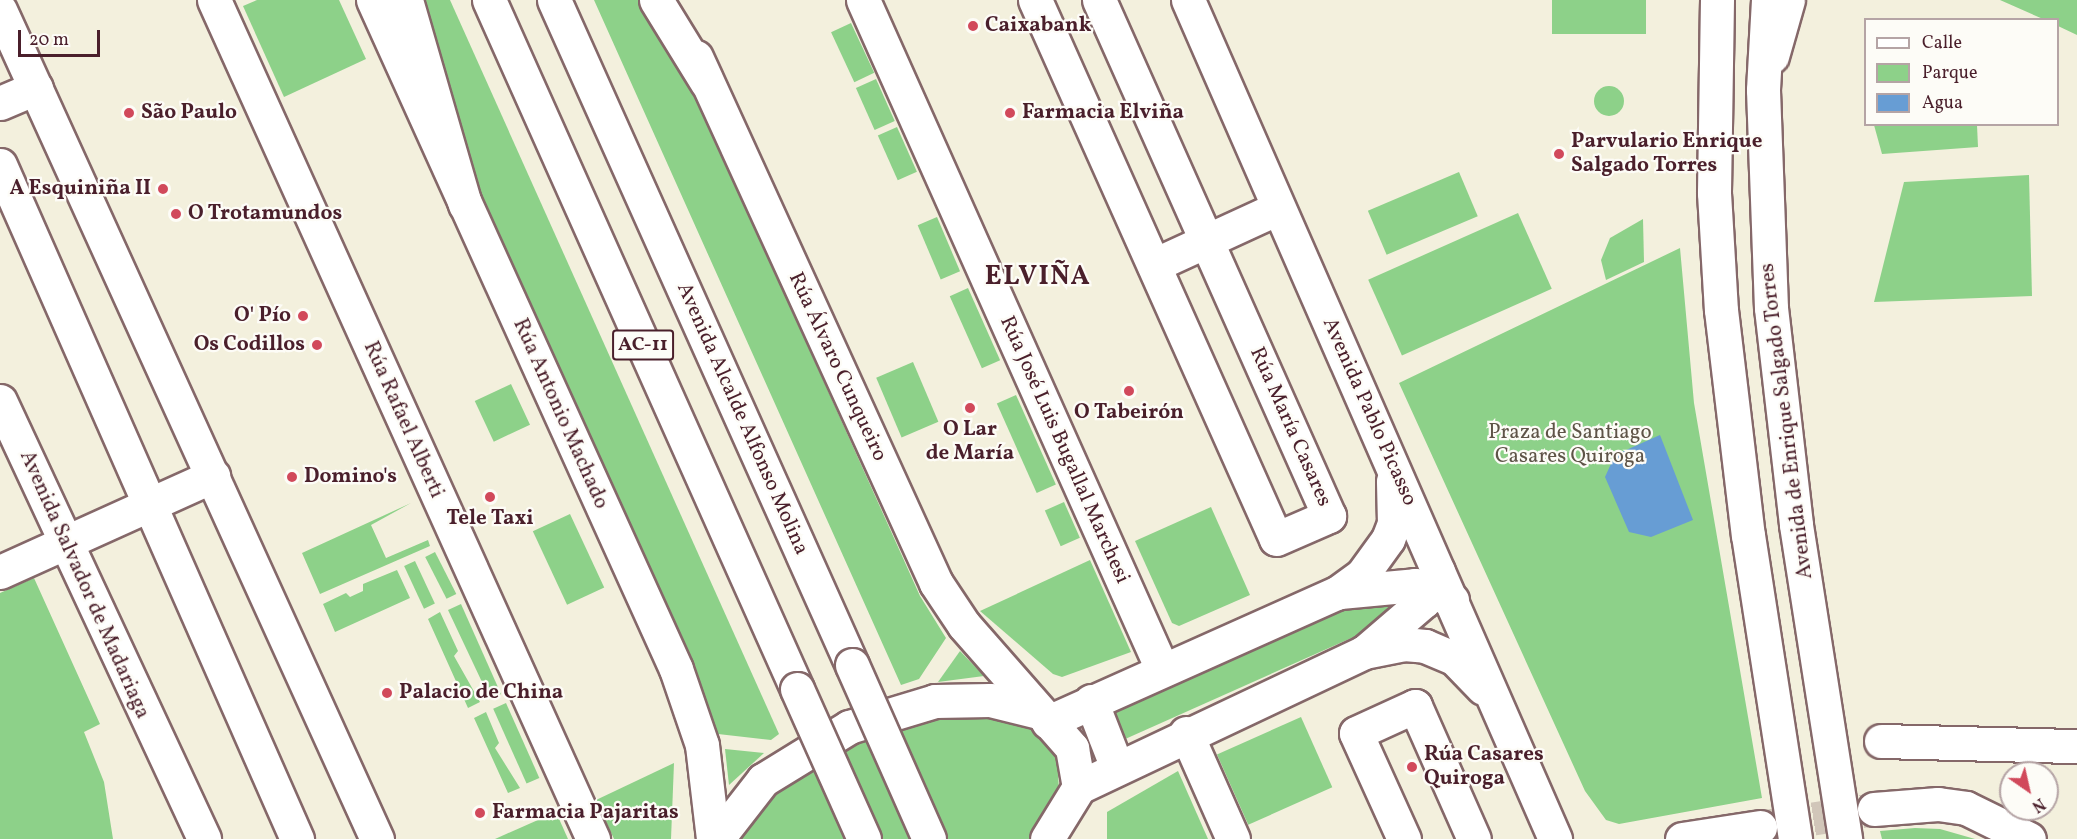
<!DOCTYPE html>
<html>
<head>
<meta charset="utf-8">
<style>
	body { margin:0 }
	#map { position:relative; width:2077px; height:839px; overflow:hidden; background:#f3f0dd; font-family:Vollkorn,serif }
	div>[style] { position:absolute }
	.green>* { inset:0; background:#8dd189; transform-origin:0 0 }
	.round { border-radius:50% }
	.water>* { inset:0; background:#679dd4 }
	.minor-tunnel>* { height:33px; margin-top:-16.5px; transform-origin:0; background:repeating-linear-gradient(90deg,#d1c6b9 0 33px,transparent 0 49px) }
	.roads { filter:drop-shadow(2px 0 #856869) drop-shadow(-2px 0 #856869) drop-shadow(0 2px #856869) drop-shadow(0 -2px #856869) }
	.minor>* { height:33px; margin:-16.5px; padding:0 16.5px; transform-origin:16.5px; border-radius:16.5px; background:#fff }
	.major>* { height:33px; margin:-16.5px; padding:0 16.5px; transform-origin:16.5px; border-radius:16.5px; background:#fff }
	.highway>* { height:33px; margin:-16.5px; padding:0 16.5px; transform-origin:16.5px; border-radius:16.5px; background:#fff }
	.bridges { filter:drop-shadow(2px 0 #856869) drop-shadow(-2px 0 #856869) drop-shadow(0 2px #856869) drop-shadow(0 -2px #856869) }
	.highway-bridge>* { height:33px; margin:-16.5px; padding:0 16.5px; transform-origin:16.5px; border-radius:16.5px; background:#fff }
	.dots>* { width:16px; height:16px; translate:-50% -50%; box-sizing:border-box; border:3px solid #fdfcf7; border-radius:50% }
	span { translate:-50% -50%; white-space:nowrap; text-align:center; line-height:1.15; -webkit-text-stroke:4.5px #fdfcf7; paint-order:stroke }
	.shield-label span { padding:2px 4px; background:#fdfcf7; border:2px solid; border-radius:4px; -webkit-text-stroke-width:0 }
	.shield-label { font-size:20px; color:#4a1f2b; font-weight:700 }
	.poi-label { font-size:21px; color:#4a1f2b; font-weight:700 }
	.left { translate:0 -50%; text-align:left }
	.right { translate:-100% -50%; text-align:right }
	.street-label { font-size:21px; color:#4a1f2b }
	.park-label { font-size:21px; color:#5e5447 }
	.district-label { font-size:27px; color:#4a1f2b; font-weight:700; letter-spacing:1.5px }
	.legend { position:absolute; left:1864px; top:18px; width:195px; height:108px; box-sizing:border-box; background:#fdfcf7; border:2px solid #b5a4a5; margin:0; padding:8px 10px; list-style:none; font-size:18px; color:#4a1f2b }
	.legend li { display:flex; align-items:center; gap:12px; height:30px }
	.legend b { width:30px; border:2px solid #b5a4a5 }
	.north { position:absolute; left:1999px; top:761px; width:60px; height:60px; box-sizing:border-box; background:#fdfcf7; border:2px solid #b5a4a5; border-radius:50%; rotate:146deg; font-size:16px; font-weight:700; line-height:24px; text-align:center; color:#4a1f2b }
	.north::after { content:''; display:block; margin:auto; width:21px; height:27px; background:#d1495b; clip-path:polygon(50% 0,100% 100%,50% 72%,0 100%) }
	.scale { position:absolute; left:18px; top:30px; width:82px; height:27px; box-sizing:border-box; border:3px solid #4a1f2b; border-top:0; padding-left:8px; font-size:18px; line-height:21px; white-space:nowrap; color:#4a1f2b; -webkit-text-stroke:4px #fdfcf7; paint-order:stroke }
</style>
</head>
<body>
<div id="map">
	<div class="green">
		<i style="clip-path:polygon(257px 0,339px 0,366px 59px,284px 97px,243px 6px)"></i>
		<i style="clip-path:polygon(416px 0,450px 0,779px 734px,771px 740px,718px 734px,475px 196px)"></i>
		<i style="clip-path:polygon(594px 0,640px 0,693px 90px,920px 596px,946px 638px,919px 679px,901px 685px)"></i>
		<i style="left:1552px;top:0;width:94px;height:34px"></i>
		<i style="clip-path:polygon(2000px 0,2077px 0,2077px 35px,2058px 26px,2058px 20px,2043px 19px)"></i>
		<i style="left:851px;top:23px;width:55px;height:22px;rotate:65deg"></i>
		<i style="left:876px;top:79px;width:46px;height:22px;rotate:66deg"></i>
		<i class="round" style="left:1594px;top:86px;width:30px;height:30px"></i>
		<i style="clip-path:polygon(1874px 125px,1977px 125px,1978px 147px,1882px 154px)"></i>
		<i style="left:897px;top:127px;width:49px;height:21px;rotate:66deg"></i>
		<i style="left:1459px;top:172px;width:48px;height:99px;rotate:67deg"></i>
		<i style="clip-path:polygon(2029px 175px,2032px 296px,1874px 302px,1904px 182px)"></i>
		<i style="left:1518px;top:213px;width:83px;height:164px;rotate:66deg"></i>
		<i style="left:937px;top:217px;width:59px;height:21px;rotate:67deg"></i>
		<i style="clip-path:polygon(1643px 219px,1644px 262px,1606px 280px,1601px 260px,1610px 238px)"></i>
		<i style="clip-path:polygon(1680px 248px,1694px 403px,1762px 798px,1619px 824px,1606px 820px,1585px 791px,1399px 383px)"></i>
		<i style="left:968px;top:288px;width:79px;height:20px;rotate:66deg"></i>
		<i style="left:913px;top:362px;width:65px;height:40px;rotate:67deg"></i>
		<i style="left:511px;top:384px;width:45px;height:40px;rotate:65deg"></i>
		<i style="left:1016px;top:395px;width:98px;height:21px;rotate:66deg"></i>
		<i style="left:1064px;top:502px;width:39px;height:21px;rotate:66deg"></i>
		<i style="clip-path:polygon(411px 503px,371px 525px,386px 558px,428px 540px,430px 546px,320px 594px,302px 553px)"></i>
		<i style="clip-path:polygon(1211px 507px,1250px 595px,1179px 626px,1172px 623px,1135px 541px)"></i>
		<i style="left:570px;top:514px;width:81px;height:41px;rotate:65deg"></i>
		<i style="left:435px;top:552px;width:47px;height:11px;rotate:63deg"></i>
		<i style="clip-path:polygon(1090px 560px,1131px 652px,1062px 677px,1053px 674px,980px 611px)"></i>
		<i style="left:415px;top:561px;width:47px;height:12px;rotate:65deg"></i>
		<i style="clip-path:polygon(397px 570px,410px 598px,335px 632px,323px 604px,346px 593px,350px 597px,363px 591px,363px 584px)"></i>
		<i style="clip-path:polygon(34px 578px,100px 724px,84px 732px,104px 782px,113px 839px,0 839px,0 593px)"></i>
		<i style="clip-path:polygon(1403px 597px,1367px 631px,1123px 740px,1110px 709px,1353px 602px)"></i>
		<i style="clip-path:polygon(461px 604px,501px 694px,490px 699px,448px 610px)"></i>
		<i style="clip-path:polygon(440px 612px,458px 651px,454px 656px,480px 702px,468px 708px,428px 619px)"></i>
		<i style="clip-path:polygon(960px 651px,984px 676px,938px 682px)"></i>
		<i style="left:506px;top:703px;width:82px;height:14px;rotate:66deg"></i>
		<i style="clip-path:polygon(486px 712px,499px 743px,495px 748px,520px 788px,508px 793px,474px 718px)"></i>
		<i style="clip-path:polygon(993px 714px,1030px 725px,1057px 754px,1059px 791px,1030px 839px,730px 839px,769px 796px,852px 744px,913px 722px)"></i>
		<i style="left:1301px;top:717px;width:77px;height:92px;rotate:66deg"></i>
		<i style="clip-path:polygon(725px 749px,764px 753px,729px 785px)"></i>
		<i style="clip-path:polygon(674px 763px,671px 839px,614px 839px,596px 800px)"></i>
		<i style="clip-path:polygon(1178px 771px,1208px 839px,1107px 839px,1107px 812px)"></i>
		<i style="clip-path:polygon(556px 812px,568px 839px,495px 839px)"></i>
		<i style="clip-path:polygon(1915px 828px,1940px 829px,1975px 839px,1882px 839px,1880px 831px)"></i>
	</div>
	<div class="water">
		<i style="clip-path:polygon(1660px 435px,1693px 520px,1651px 537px,1629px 532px,1605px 477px,1615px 455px)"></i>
	</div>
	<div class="minor-tunnel">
		<i style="left:1765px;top:826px;width:104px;rotate:-8.8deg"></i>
	</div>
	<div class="roads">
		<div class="minor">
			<i style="left:214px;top:0;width:921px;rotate:65.69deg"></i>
			<i style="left:373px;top:0;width:734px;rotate:65.63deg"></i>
			<i style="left:676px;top:669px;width:80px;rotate:71.1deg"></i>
			<i style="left:702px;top:745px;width:95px;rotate:83.3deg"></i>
			<i style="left:863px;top:0;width:733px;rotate:65.92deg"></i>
			<i style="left:1035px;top:0;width:590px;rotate:65.91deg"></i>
			<i style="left:1276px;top:539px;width:58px;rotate:-23.5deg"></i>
			<i style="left:1329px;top:516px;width:565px;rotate:-114.02deg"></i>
			<i style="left:1188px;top:0;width:916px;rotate:66.37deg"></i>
			<i style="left:0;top:10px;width:911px;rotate:65.55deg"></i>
			<i style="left:1772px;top:56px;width:58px;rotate:-74.1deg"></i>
			<i style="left:696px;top:57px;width:578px;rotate:65.47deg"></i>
			<i style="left:936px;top:583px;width:50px;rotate:56.3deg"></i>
			<i style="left:964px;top:625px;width:164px;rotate:48.7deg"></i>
			<i style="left:1072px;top:748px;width:40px;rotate:80deg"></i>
			<i style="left:1079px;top:787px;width:61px;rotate:121.6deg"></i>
			<i style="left:0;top:103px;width:39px;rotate:-23deg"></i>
			<i style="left:0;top:165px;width:737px;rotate:66.22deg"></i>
			<i style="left:1154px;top:265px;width:136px;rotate:-24.7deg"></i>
			<i style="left:0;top:401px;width:483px;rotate:65deg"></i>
			<i style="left:0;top:572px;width:234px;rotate:-24.3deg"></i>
			<i style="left:1340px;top:592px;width:75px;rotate:-5.3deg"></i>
			<i style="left:1415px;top:585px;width:40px;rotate:22deg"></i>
			<i style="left:1368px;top:649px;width:74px;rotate:-40.6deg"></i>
			<i style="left:1424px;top:601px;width:33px;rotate:-65deg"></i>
			<i style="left:1091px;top:701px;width:69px;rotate:68.7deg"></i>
			<i style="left:1048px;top:722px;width:316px;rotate:-24.1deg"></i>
			<i style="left:1337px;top:593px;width:31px;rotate:-36deg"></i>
			<i style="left:1362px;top:575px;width:44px;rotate:-54.2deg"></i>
			<i style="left:1388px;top:539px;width:17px;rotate:-69deg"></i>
			<i style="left:1394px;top:523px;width:42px;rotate:-91.4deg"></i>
			<i style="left:1186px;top:733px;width:116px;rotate:66.1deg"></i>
			<i style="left:1881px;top:741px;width:196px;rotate:1.5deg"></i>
			<i style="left:1079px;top:787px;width:315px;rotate:-25.3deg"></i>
			<i style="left:1364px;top:652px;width:41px;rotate:-11.3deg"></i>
			<i style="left:1404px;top:644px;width:21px;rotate:5deg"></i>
			<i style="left:1425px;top:646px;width:33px;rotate:23deg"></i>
			<i style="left:1455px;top:659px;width:40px;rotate:46deg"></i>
			<i style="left:1874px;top:809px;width:64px;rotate:-4.5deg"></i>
			<i style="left:1938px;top:804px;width:28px;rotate:8deg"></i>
			<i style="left:1966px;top:808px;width:70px;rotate:26.2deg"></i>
			<i style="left:717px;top:839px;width:75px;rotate:-52.1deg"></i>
			<i style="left:763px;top:780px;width:101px;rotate:-31.6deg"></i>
			<i style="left:849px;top:727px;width:90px;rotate:-16.8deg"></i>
			<i style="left:935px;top:701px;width:55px;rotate:-1deg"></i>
			<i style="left:990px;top:700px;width:49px;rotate:14deg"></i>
			<i style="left:1404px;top:839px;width:116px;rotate:-114.4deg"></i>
			<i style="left:1356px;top:733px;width:65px;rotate:-24.6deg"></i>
			<i style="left:1415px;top:706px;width:145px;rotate:66.1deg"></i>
			<i style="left:1682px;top:839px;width:79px;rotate:-8.7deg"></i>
		</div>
		<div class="major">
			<i style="left:1717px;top:0;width:193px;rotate:90.9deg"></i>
			<i style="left:1714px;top:193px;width:117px;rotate:86.6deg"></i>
			<i style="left:1721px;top:310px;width:227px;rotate:83.2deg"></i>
			<i style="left:1748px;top:535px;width:308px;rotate:81.2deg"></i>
			<i style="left:1768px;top:0;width:90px;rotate:93.2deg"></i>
			<i style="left:1763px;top:90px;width:218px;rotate:87.9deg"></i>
			<i style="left:1771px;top:308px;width:218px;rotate:83.4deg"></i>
			<i style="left:1796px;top:525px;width:318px;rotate:81.1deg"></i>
		</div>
		<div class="highway">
			<i style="left:406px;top:0;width:213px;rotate:73.9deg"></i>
			<i style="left:489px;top:0;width:755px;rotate:65.91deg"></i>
			<i style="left:554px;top:0;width:729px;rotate:65.86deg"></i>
			<i style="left:656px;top:0;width:97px;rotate:58.4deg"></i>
		</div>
	</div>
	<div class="bridges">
		<div class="highway-bridge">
			<i style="left:852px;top:665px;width:190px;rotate:66.1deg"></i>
			<i style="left:797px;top:689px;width:164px;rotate:65.9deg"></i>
		</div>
	</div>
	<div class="dots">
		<i style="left:973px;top:26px;background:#d1495b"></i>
		<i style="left:129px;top:113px;background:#d1495b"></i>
		<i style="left:1010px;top:113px;background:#d1495b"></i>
		<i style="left:1559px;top:154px;background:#d1495b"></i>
		<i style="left:163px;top:189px;background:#d1495b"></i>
		<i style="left:176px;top:214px;background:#d1495b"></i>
		<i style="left:303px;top:316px;background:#d1495b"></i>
		<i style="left:317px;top:345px;background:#d1495b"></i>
		<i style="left:1129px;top:391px;background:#d1495b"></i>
		<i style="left:970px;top:408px;background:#d1495b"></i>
		<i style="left:292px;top:477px;background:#d1495b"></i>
		<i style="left:490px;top:497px;background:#d1495b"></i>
		<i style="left:387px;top:693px;background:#d1495b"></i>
		<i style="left:1412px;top:767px;background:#d1495b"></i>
		<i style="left:480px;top:813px;background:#d1495b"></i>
	</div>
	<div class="shield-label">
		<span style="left:643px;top:345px">AC-11</span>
	</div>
	<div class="poi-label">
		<span class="left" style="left:985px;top:26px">Caixabank</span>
		<span class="left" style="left:141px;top:113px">São Paulo</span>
		<span class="left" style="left:1022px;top:113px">Farmacia Elviña</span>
		<span class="left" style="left:1571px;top:154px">Parvulario Enrique<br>Salgado Torres</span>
		<span class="right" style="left:151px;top:189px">A Esquiniña II</span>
		<span class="left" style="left:188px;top:214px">O Trotamundos</span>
		<span class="right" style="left:291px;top:316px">O' Pío</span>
		<span class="right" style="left:305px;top:345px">Os Codillos</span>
		<span style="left:1129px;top:413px">O Tabeirón</span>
		<span style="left:970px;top:442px">O Lar<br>de María</span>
		<span class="left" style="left:304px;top:477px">Domino's</span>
		<span style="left:490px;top:519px">Tele Taxi</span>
		<span class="left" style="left:399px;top:693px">Palacio de China</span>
		<span class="left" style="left:1424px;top:767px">Rúa Casares<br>Quiroga</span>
		<span class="left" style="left:492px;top:813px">Farmacia Pajaritas</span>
	</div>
	<div class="street-label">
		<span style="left:837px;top:367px;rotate:65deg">Rúa Álvaro Cunqueiro</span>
		<span style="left:1369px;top:412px;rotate:66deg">Avenida Pablo Picasso</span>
		<span style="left:560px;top:414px;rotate:66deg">Rúa Antonio Machado</span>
		<span style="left:742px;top:419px;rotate:66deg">Avenida Alcalde Alfonso Molina</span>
		<span style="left:403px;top:420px;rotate:66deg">Rúa Rafael Alberti</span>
		<span style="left:1787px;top:421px;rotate:-97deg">Avenida de Enrique Salgado Torres</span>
		<span style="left:1290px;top:427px;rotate:66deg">Rúa María Casares</span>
		<span style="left:1064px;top:450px;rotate:66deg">Rúa José Luis Bugallal Marchesi</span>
		<span style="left:84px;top:585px;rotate:66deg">Avenida Salvador de Madariaga</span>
	</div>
	<div class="park-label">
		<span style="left:1570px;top:445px">Praza de Santiago<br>Casares Quiroga</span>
	</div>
	<div class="district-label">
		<span style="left:1038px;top:278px">ELVIÑA</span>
	</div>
	<ul class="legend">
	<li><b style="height:8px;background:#fff"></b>Calle</li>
	<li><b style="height:16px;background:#8dd189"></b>Parque</li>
	<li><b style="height:16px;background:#679dd4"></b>Agua</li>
	</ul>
	<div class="north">N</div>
	<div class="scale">20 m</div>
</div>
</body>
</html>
